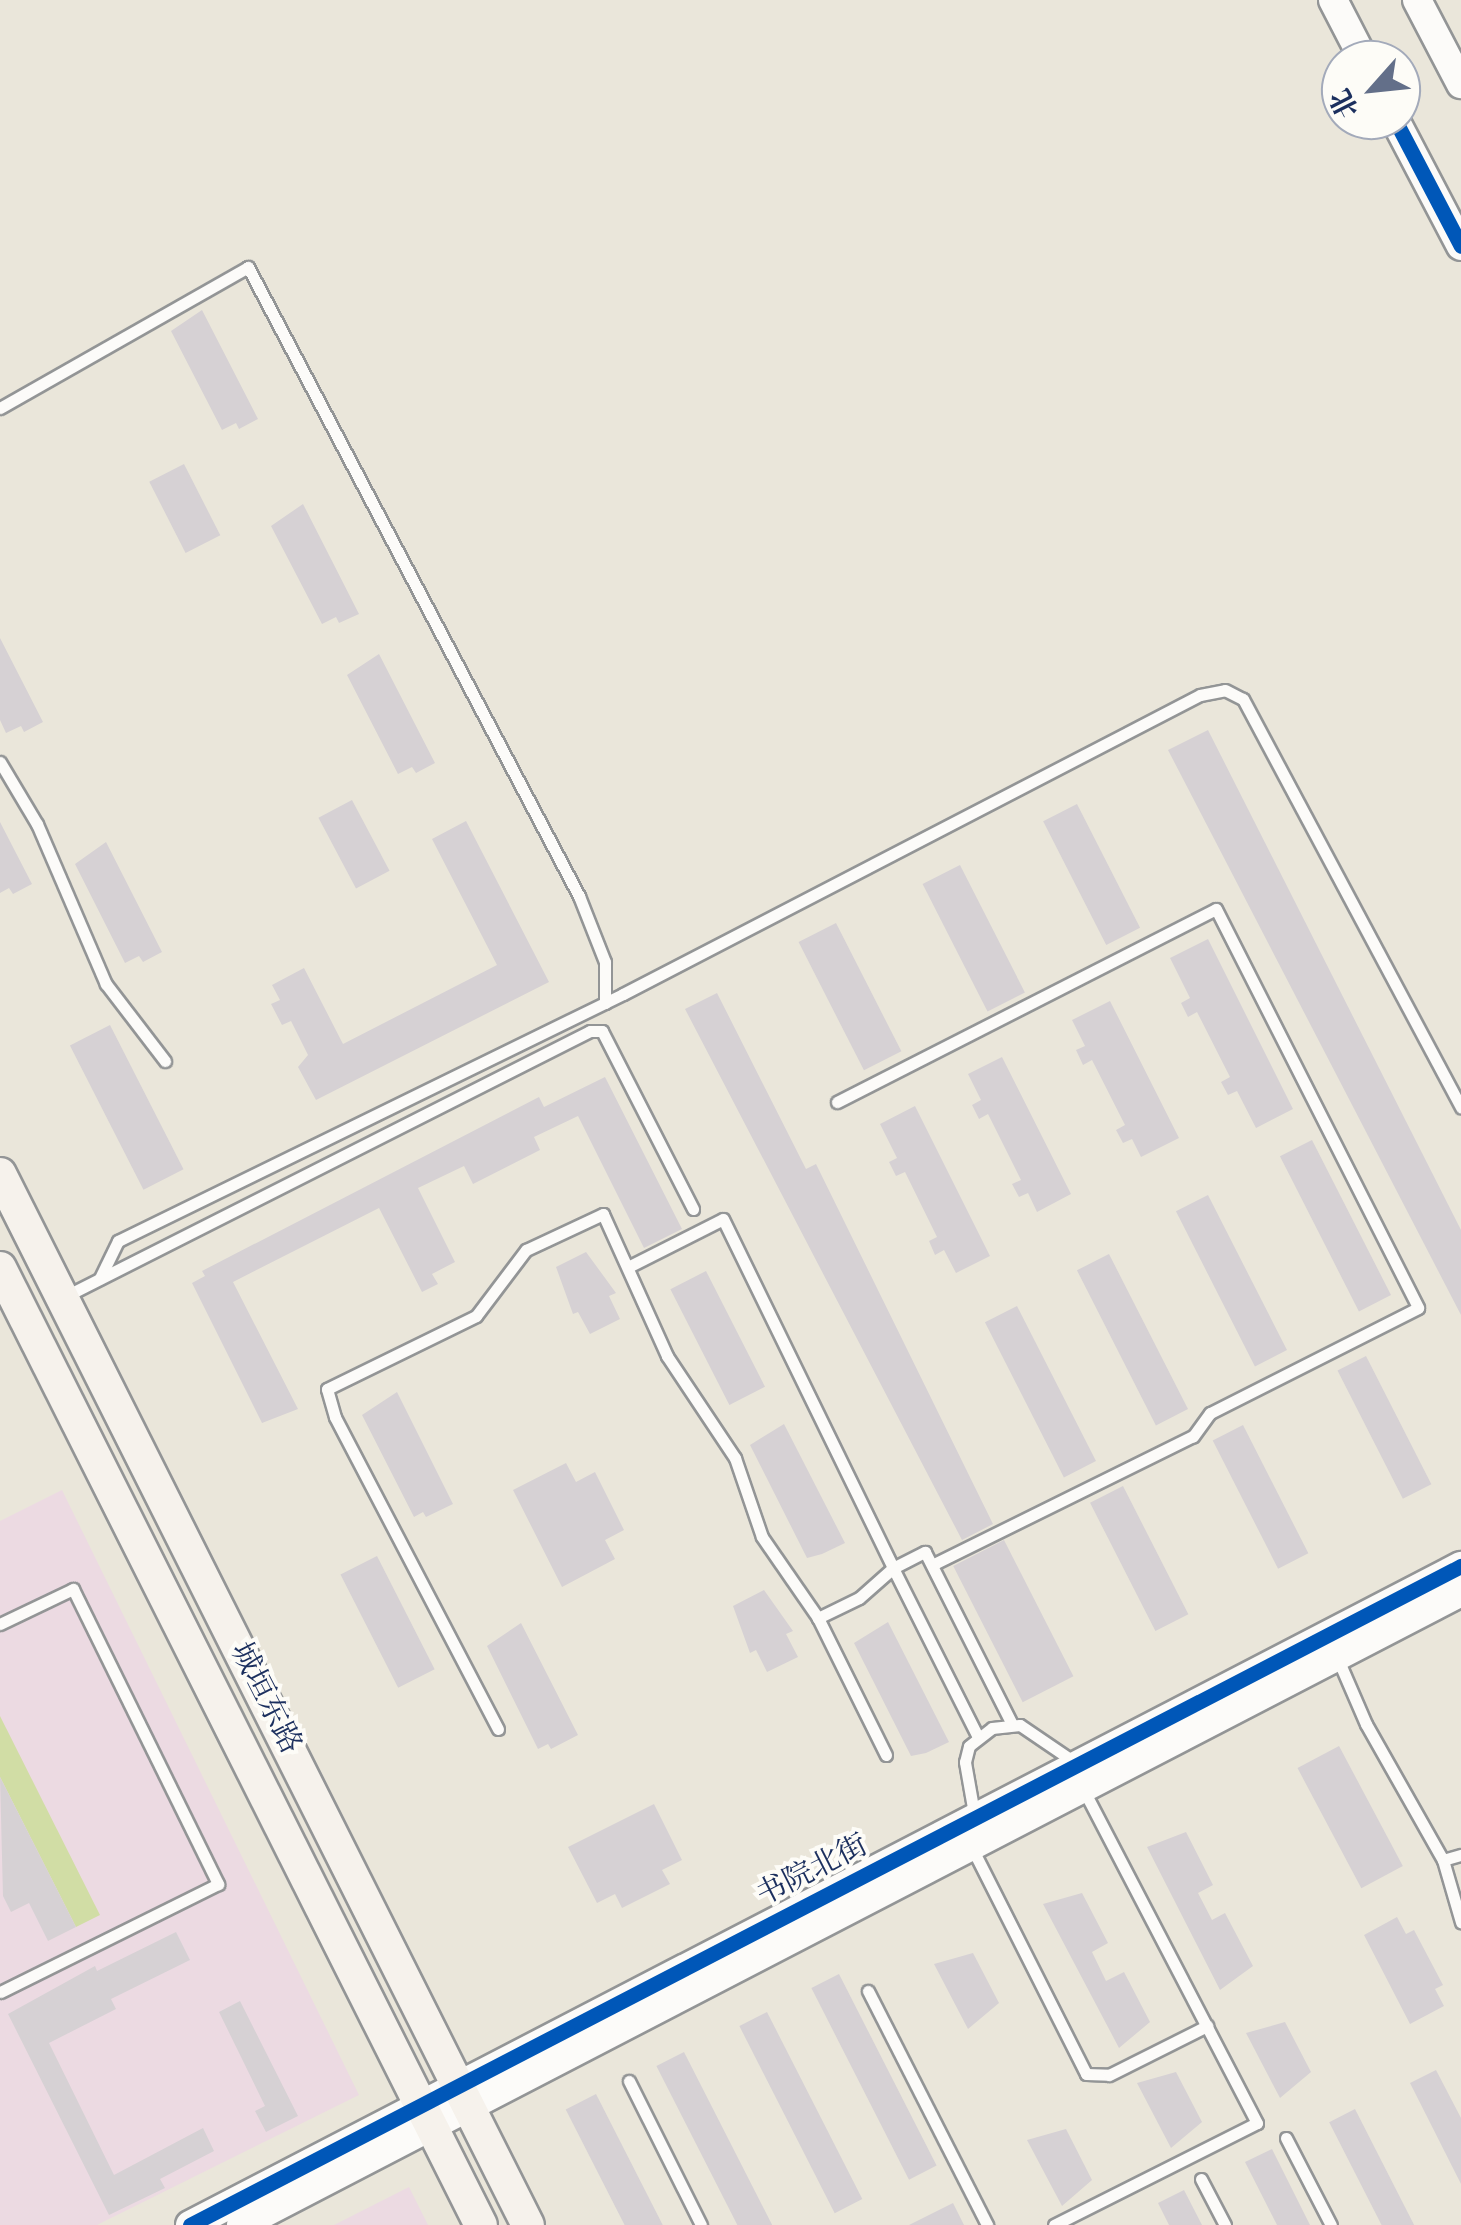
<!DOCTYPE html>
<html>
<head>
<meta charset="utf-8">
<style>
	body { margin:0 }
	#map { position:relative; width:1461px; height:2225px; overflow:hidden; background:#eae6da; font-family:"Sorts Mill Goudy","Noto Serif SC",serif }
	div>[style] { position:absolute }
	.built>* { inset:0; background:#ecdae2 }
	.green>* { inset:0; background:#d1dda5 }
	.building>* { inset:0; background:#d6d1d4; transform-origin:0 0 }
	.roads { filter:drop-shadow(2px 0 #939596) drop-shadow(-2px 0 #939596) drop-shadow(0 2px #939596) drop-shadow(0 -2px #939596) }
	.service>* { height:11px; margin:-5.5px; padding:0 5.5px; transform-origin:5.5px; border-radius:5.5px; background:#fcfbf9 }
	.tertiary>* { height:28px; margin:-14px; padding:0 14px; transform-origin:14px; border-radius:14px; background:#fcfbf9 }
	.secondary>* { height:32px; margin:-16px; padding:0 16px; transform-origin:16px; border-radius:16px; background:#f6f2ec }
	.cycleway>* { height:15px; margin:-7.5px; padding:0 7.5px; transform-origin:7.5px; border-radius:7.5px; background:#0057b8 }
	span { translate:-50% -50%; white-space:nowrap; text-align:center; line-height:1.15; -webkit-text-stroke:8px #fdfcf7; paint-order:stroke }
	.street-label { font-size:30px; color:#1b2f5e }
	.north { position:absolute; left:1321px; top:40px; width:100px; height:100px; box-sizing:border-box; background:#fdfcf7; border:2px solid #a3aaba; border-radius:50%; rotate:243deg; font-size:28px; font-weight:700; line-height:40px; text-align:center; color:#1b2f5e }
	.north::after { content:''; display:block; margin:auto; width:35px; height:45px; background:#636f89; clip-path:polygon(50% 0,100% 100%,50% 72%,0 100%) }
</style>
</head>
<body>
<div id="map">
	<div class="built">
		<i style="clip-path:polygon(62px 1490px,359px 2095px,97px 2225px,0 2225px,0 1521px)"></i>
		<i style="clip-path:polygon(409px 2187px,428px 2225px,334px 2225px)"></i>
	</div>
	<div class="green">
		<i style="clip-path:polygon(0 1716px,100px 1915px,76px 1927px,0 1777px)"></i>
	</div>
	<div class="building">
		<i style="clip-path:polygon(202px 310px,258px 419px,239px 429px,236px 423px,222px 430px,171px 331px)"></i>
		<i style="left:184px;top:464px;width:80px;height:39px;rotate:63deg"></i>
		<i style="clip-path:polygon(303px 504px,359px 614px,339px 623px,336px 617px,322px 624px,271px 526px)"></i>
		<i style="clip-path:polygon(0 638px,43px 722px,24px 732px,21px 726px,6px 733px,0 720px)"></i>
		<i style="clip-path:polygon(379px 654px,435px 763px,416px 773px,412px 767px,398px 774px,347px 675px)"></i>
		<i style="clip-path:polygon(1208px 730px,1461px 1230px,1461px 1315px,1168px 750px)"></i>
		<i style="left:352px;top:800px;width:80px;height:38px;rotate:62deg"></i>
		<i style="left:1077px;top:804px;width:139px;height:38px;rotate:63deg"></i>
		<i style="clip-path:polygon(466px 821px,549px 982px,316px 1100px,298px 1067px,308px 1055px,291px 1021px,282px 1025px,271px 1004px,280px 1000px,272px 985px,304px 968px,343px 1044px,497px 965px,432px 839px)"></i>
		<i style="clip-path:polygon(0 822px,32px 884px,13px 894px,9px 888px,0 893px)"></i>
		<i style="clip-path:polygon(106px 842px,162px 952px,143px 962px,139px 956px,125px 963px,75px 864px)"></i>
		<i style="left:960px;top:865px;width:143px;height:42px;rotate:63deg"></i>
		<i style="left:836px;top:923px;width:144px;height:42px;rotate:63deg"></i>
		<i style="clip-path:polygon(1208px 939px,1293px 1109px,1256px 1128px,1237px 1091px,1228px 1095px,1221px 1082px,1230px 1077px,1197px 1012px,1188px 1017px,1181px 1003px,1190px 998px,1170px 958px)"></i>
		<i style="clip-path:polygon(717px 993px,806px 1169px,816px 1164px,993px 1524px,962px 1540px,685px 1009px)"></i>
		<i style="clip-path:polygon(1110px 1001px,1179px 1138px,1141px 1157px,1132px 1139px,1123px 1143px,1116px 1130px,1125px 1125px,1092px 1060px,1083px 1065px,1076px 1050px,1085px 1046px,1072px 1020px)"></i>
		<i style="left:110px;top:1025px;width:162px;height:45px;rotate:63deg"></i>
		<i style="clip-path:polygon(1002px 1057px,1071px 1194px,1037px 1212px,1028px 1193px,1019px 1197px,1012px 1184px,1021px 1180px,988px 1114px,979px 1119px,972px 1105px,981px 1100px,968px 1074px)"></i>
		<i style="clip-path:polygon(605px 1077px,682px 1229px,644px 1248px,578px 1116px,534px 1137px,540px 1150px,473px 1184px,464px 1166px,418px 1188px,455px 1262px,432px 1274px,438px 1284px,422px 1292px,379px 1208px,233px 1282px,298px 1409px,262px 1423px,192px 1283px,205px 1276px,202px 1271px,539px 1097px,544px 1107px)"></i>
		<i style="clip-path:polygon(915px 1106px,990px 1256px,956px 1273px,944px 1250px,935px 1255px,929px 1241px,937px 1237px,905px 1172px,896px 1176px,889px 1162px,897px 1158px,880px 1124px)"></i>
		<i style="left:1312px;top:1140px;width:174px;height:36px;rotate:63deg"></i>
		<i style="left:1208px;top:1195px;width:174px;height:36px;rotate:63deg"></i>
		<i style="clip-path:polygon(586px 1252px,616px 1293px,609px 1296px,620px 1319px,590px 1334px,578px 1312px,573px 1314px,556px 1267px)"></i>
		<i style="left:1109px;top:1254px;width:174px;height:36px;rotate:63deg"></i>
		<i style="left:706px;top:1271px;width:130px;height:40px;rotate:63deg"></i>
		<i style="left:1017px;top:1306px;width:174px;height:36px;rotate:63deg"></i>
		<i style="left:1366px;top:1356px;width:144px;height:32px;rotate:63deg"></i>
		<i style="clip-path:polygon(397px 1392px,453px 1504px,426px 1517px,423px 1512px,414px 1517px,362px 1415px)"></i>
		<i style="clip-path:polygon(784px 1424px,845px 1543px,822px 1554px,807px 1558px,750px 1445px)"></i>
		<i style="left:1243px;top:1425px;width:144px;height:34px;rotate:63deg"></i>
		<i style="clip-path:polygon(566px 1463px,576px 1482px,595px 1472px,624px 1530px,605px 1540px,615px 1559px,562px 1587px,513px 1490px)"></i>
		<i style="left:1123px;top:1486px;width:144px;height:37px;rotate:63deg"></i>
		<i style="left:1004px;top:1540px;width:153px;height:57px;rotate:63deg"></i>
		<i style="left:377px;top:1556px;width:127px;height:41px;rotate:63deg"></i>
		<i style="clip-path:polygon(764px 1590px,793px 1631px,786px 1634px,798px 1657px,767px 1672px,756px 1650px,750px 1653px,733px 1606px)"></i>
		<i style="clip-path:polygon(888px 1622px,949px 1742px,926px 1753px,911px 1756px,854px 1643px)"></i>
		<i style="clip-path:polygon(521px 1623px,578px 1735px,551px 1749px,548px 1744px,538px 1749px,487px 1646px)"></i>
		<i style="left:1339px;top:1746px;width:136px;height:47px;rotate:62deg"></i>
		<i style="clip-path:polygon(0 1777px,76px 1927px,48px 1941px,29px 1903px,11px 1912px,3px 1896px)"></i>
		<i style="clip-path:polygon(654px 1804px,682px 1860px,662px 1870px,670px 1884px,622px 1908px,615px 1894px,597px 1903px,568px 1847px)"></i>
		<i style="clip-path:polygon(1186px 1832px,1213px 1885px,1198px 1893px,1212px 1920px,1225px 1913px,1253px 1966px,1220px 1990px,1147px 1847px)"></i>
		<i style="clip-path:polygon(1082px 1893px,1108px 1943px,1092px 1952px,1106px 1981px,1124px 1972px,1150px 2022px,1119px 2048px,1043px 1904px)"></i>
		<i style="clip-path:polygon(1397px 1917px,1406px 1934px,1414px 1930px,1443px 1985px,1435px 1989px,1444px 2006px,1410px 2024px,1364px 1935px)"></i>
		<i style="clip-path:polygon(176px 1932px,190px 1960px,111px 1999px,116px 2009px,49px 2043px,114px 2175px,203px 2128px,214px 2151px,160px 2179px,165px 2188px,109px 2215px,8px 2014px,95px 1966px,97px 1971px)"></i>
		<i style="clip-path:polygon(973px 1953px,999px 2003px,968px 2029px,934px 1964px)"></i>
		<i style="left:839px;top:1974px;width:215px;height:31px;rotate:63deg"></i>
		<i style="clip-path:polygon(240px 2001px,298px 2116px,266px 2132px,255px 2111px,265px 2106px,219px 2012px)"></i>
		<i style="left:767px;top:2012px;width:210px;height:31px;rotate:63deg"></i>
		<i style="clip-path:polygon(1285px 2022px,1311px 2072px,1280px 2098px,1246px 2033px)"></i>
		<i style="left:684px;top:2052px;width:194px;height:31px;rotate:63deg"></i>
		<i style="clip-path:polygon(1436px 2070px,1461px 2118px,1461px 2184px,1410px 2083px)"></i>
		<i style="clip-path:polygon(1176px 2072px,1202px 2122px,1171px 2148px,1137px 2083px)"></i>
		<i style="left:596px;top:2094px;width:147px;height:34px;rotate:63deg"></i>
		<i style="left:1355px;top:2109px;width:130px;height:29px;rotate:63deg"></i>
		<i style="clip-path:polygon(1066px 2129px,1092px 2180px,1062px 2206px,1027px 2140px)"></i>
		<i style="clip-path:polygon(1272px 2149px,1310px 2225px,1277px 2225px,1245px 2162px)"></i>
		<i style="clip-path:polygon(1184px 2190px,1202px 2225px,1169px 2225px,1158px 2203px)"></i>
		<i style="clip-path:polygon(953px 2203px,964px 2225px,909px 2225px)"></i>
	</div>
	<div class="roads">
		<div class="service">
			<i style="left:0;top:408px;width:285px;rotate:-29.6deg"></i>
			<i style="left:248px;top:267px;width:711px;rotate:62.25deg"></i>
			<i style="left:579px;top:896px;width:71px;rotate:68.5deg"></i>
			<i style="left:605px;top:962px;width:41px;rotate:90deg"></i>
			<i style="left:0;top:762px;width:72px;rotate:59.2deg"></i>
			<i style="left:37px;top:824px;width:174px;rotate:66.7deg"></i>
			<i style="left:106px;top:984px;width:97px;rotate:52.5deg"></i>
			<i style="left:837px;top:1102px;width:425px;rotate:-27deg"></i>
			<i style="left:1216px;top:909px;width:447px;rotate:63.1deg"></i>
			<i style="left:1418px;top:1308px;width:233px;rotate:153.2deg"></i>
			<i style="left:1210px;top:1413px;width:29px;rotate:126deg"></i>
			<i style="left:1193px;top:1436px;width:291px;rotate:153.7deg"></i>
			<i style="left:628px;top:1267px;width:106px;rotate:-26.8deg"></i>
			<i style="left:723px;top:1219px;width:388px;rotate:64deg"></i>
			<i style="left:893px;top:1568px;width:45px;rotate:138.6deg"></i>
			<i style="left:859px;top:1598px;width:46px;rotate:154deg"></i>
			<i style="left:100px;top:1278px;width:41px;rotate:-64.1deg"></i>
			<i style="left:118px;top:1241px;width:562px;rotate:-26.06deg"></i>
			<i style="left:623px;top:994px;width:650px;rotate:-27.39deg"></i>
			<i style="left:1200px;top:695px;width:25px;rotate:-11deg"></i>
			<i style="left:1225px;top:690px;width:20px;rotate:27deg"></i>
			<i style="left:1243px;top:699px;width:463px;rotate:61.9deg"></i>
			<i style="left:66px;top:1296px;width:587px;rotate:-26.83deg"></i>
			<i style="left:590px;top:1031px;width:12px"></i>
			<i style="left:602px;top:1031px;width:200px;rotate:62.9deg"></i>
			<i style="left:0;top:1624px;width:81px;rotate:-25.6deg"></i>
			<i style="left:73px;top:1589px;width:329px;rotate:63.8deg"></i>
			<i style="left:218px;top:1884px;width:243px;rotate:153.6deg"></i>
			<i style="left:1337px;top:1657px;width:73px;rotate:66.6deg"></i>
			<i style="left:1366px;top:1724px;width:156px;rotate:60.5deg"></i>
			<i style="left:1443px;top:1860px;width:65px;rotate:73.8deg"></i>
			<i style="left:498px;top:1729px;width:352px;rotate:-117.6deg"></i>
			<i style="left:335px;top:1417px;width:29px;rotate:-106deg"></i>
			<i style="left:327px;top:1389px;width:166px;rotate:-26.1deg"></i>
			<i style="left:476px;top:1316px;width:83px;rotate:-52.9deg"></i>
			<i style="left:526px;top:1250px;width:85px;rotate:-25.1deg"></i>
			<i style="left:603px;top:1214px;width:156px;rotate:65.7deg"></i>
			<i style="left:667px;top:1356px;width:123px;rotate:56.3deg"></i>
			<i style="left:735px;top:1458px;width:83px;rotate:71.1deg"></i>
			<i style="left:762px;top:1537px;width:98px;rotate:55.3deg"></i>
			<i style="left:818px;top:1618px;width:153px;rotate:63.6deg"></i>
			<i style="left:978px;top:1737px;width:189px;rotate:-116.7deg"></i>
			<i style="left:893px;top:1568px;width:36px;rotate:-27deg"></i>
			<i style="left:925px;top:1552px;width:193px;rotate:63.2deg"></i>
			<i style="left:975px;top:1819px;width:58px;rotate:-100deg"></i>
			<i style="left:965px;top:1762px;width:16px;rotate:-76deg"></i>
			<i style="left:969px;top:1746px;width:29px;rotate:-38deg"></i>
			<i style="left:992px;top:1728px;width:28px;rotate:-6deg"></i>
			<i style="left:1020px;top:1725px;width:68px;rotate:34.2deg"></i>
			<i style="left:972px;top:1848px;width:253px;rotate:63.2deg"></i>
			<i style="left:1086px;top:2074px;width:23px;rotate:2deg"></i>
			<i style="left:1109px;top:2075px;width:110px;rotate:-26.6deg"></i>
			<i style="left:1443px;top:1860px;width:19px;rotate:-16deg"></i>
			<i style="left:868px;top:1991px;width:263px;rotate:63deg"></i>
			<i style="left:629px;top:2081px;width:161px;rotate:63.4deg"></i>
			<i style="left:1286px;top:2138px;width:98px;rotate:62.7deg"></i>
			<i style="left:1201px;top:2179px;width:52px;rotate:62.4deg"></i>
			<i style="left:1054px;top:2225px;width:227px;rotate:-26.7deg"></i>
			<i style="left:1257px;top:2123px;width:377px;rotate:-117.5deg"></i>
		</div>
		<div class="tertiary">
			<i style="left:1333px;top:0;width:68px;rotate:62.7deg"></i>
			<i style="left:1417px;top:0;width:95px;rotate:62.4deg"></i>
			<i style="left:1395px;top:120px;width:142px;rotate:62.4deg"></i>
			<i style="left:190px;top:2225px;width:1432px;rotate:-27.41deg"></i>
			<i style="left:241px;top:2225px;width:1374px;rotate:-27.42deg"></i>
		</div>
		<div class="secondary">
			<i style="left:0;top:1174px;width:1176px;rotate:63.33deg"></i>
			<i style="left:0;top:1268px;width:1071px;rotate:63.32deg"></i>
		</div>
	</div>
	<div class="cycleway">
		<i style="left:1395px;top:120px;width:142px;rotate:62.4deg"></i>
		<i style="left:190px;top:2225px;width:1432px;rotate:-27.41deg"></i>
	</div>
	<div class="street-label">
		<span style="left:264px;top:1699px;rotate:63deg">城垣东路</span>
		<span style="left:813px;top:1872px;rotate:-27deg">书院北街</span>
	</div>
	<div class="north">北</div>
</div>
</body>
</html>
